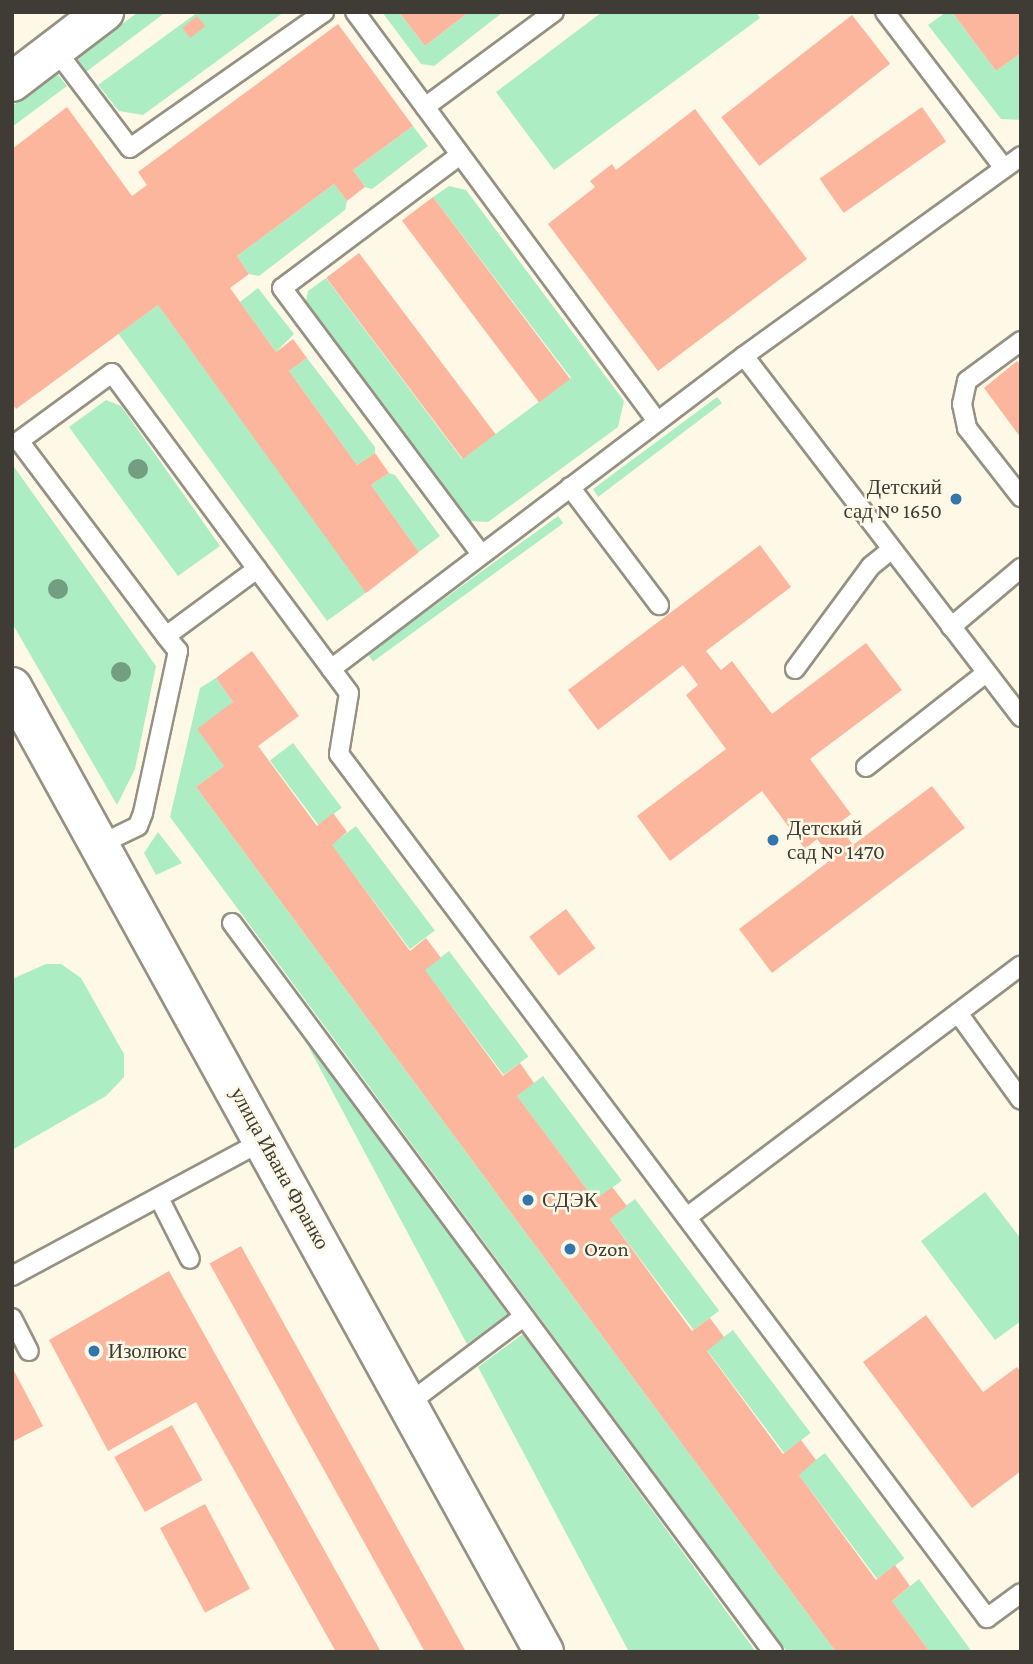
<!DOCTYPE html>
<html>
<head>
<meta charset="utf-8">
<style>
	body { margin:0 }
	#map { position:relative; width:1033px; height:1664px; overflow:hidden; background:#fef9e7; font-family:"Crimson Pro",serif }
	div>[style] { position:absolute }
	.green>* { inset:0; background:#adedc3; transform-origin:0 0 }
	.building>* { inset:0; background:#fcb69d; transform-origin:0 0 }
	.roads { filter:drop-shadow(2px 0 #969182) drop-shadow(-2px 0 #969182) drop-shadow(0 2px #969182) drop-shadow(0 -2px #969182) }
	.lane>* { height:18px; margin:-9px; padding:0 9px; transform-origin:9px; border-radius:9px; background:#fff }
	.secondary>* { height:38px; margin:-19px; padding:0 19px; transform-origin:19px; border-radius:19px; background:#fff }
	.trees>* { width:20px; height:20px; margin:-10px; border-radius:50%; background:#729e82 }
	.dots>* { width:19px; height:19px; translate:-50% -50%; box-sizing:border-box; border:4px solid #fef9e7; border-radius:50% }
	span { translate:-50% -50%; white-space:nowrap; text-align:center; line-height:1.15; -webkit-text-stroke:5px #fef9e7; paint-order:stroke }
	.poi-label { font-size:21px; color:#3e3c35 }
	.right { translate:-100% -50%; text-align:right }
	.left { translate:0 -50%; text-align:left }
	.street-label { font-size:21px; color:#3e3c35 }
	.frame { position:absolute; inset:0; border:14px solid #3e3c35; pointer-events:none }
</style>
</head>
<body>
<div id="map">
	<div class="green">
		<i style="clip-path:polygon(138px 12px,166px 12px,86px 72px,77px 58px)"></i>
		<i style="clip-path:polygon(198px 12px,284px 12px,143px 115px,119px 111px,98px 85px)"></i>
		<i style="clip-path:polygon(382px 12px,399px 12px,425px 46px,469px 12px,503px 12px,434px 66px,421px 64px)"></i>
		<i style="clip-path:polygon(602px 12px,756px 12px,760px 18px,554px 170px,496px 92px)"></i>
		<i style="clip-path:polygon(946px 12px,952px 12px,996px 71px,1021px 53px,1021px 120px,1001px 119px,928px 25px)"></i>
		<i style="clip-path:polygon(57px 73px,67px 86px,12px 127px,12px 106px)"></i>
		<i style="clip-path:polygon(413px 126px,428px 146px,372px 189px,365px 187px,353px 170px)"></i>
		<i style="clip-path:polygon(334px 184px,347px 201px,345px 210px,259px 276px,249px 274px,237px 256px)"></i>
		<i style="clip-path:polygon(449px 186px,466px 190px,624px 401px,618px 427px,488px 522px,470px 521px,306px 301px,308px 291px,326px 278px,462px 459px,571px 378px,433px 197px)"></i>
		<i style="clip-path:polygon(258px 288px,294px 334px,276px 352px,240px 302px)"></i>
		<i style="left:158px;top:305px;width:355px;height:49px;rotate:54deg"></i>
		<i style="clip-path:polygon(307px 358px,375px 447px,375px 453px,357px 465px,289px 371px)"></i>
		<i style="clip-path:polygon(717px 397px,722px 403px,598px 497px,593px 489px)"></i>
		<i style="clip-path:polygon(106px 400px,121px 406px,220px 546px,178px 576px,69px 427px)"></i>
		<i style="clip-path:polygon(12px 464px,156px 666px,135px 769px,117px 805px,12px 623px)"></i>
		<i style="clip-path:polygon(389px 473px,395px 475px,440px 536px,419px 552px,371px 485px)"></i>
		<i style="left:558px;top:516px;width:9px;height:235px;rotate:54deg"></i>
		<i style="clip-path:polygon(216px 678px,233px 702px,224px 766px,196px 787px,836px 1652px,787px 1652px,170px 817px,200px 688px)"></i>
		<i style="left:293px;top:743px;width:81px;height:29px;rotate:53deg"></i>
		<i style="left:356px;top:826px;width:131px;height:31px;rotate:53deg"></i>
		<i style="clip-path:polygon(158px 832px,182px 863px,156px 875px,144px 853px)"></i>
		<i style="left:449px;top:951px;width:132px;height:31px;rotate:53deg"></i>
		<i style="clip-path:polygon(46px 964px,61px 964px,81px 978px,124px 1054px,124px 1077px,106px 1096px,12px 1150px,12px 979px)"></i>
		<i style="clip-path:polygon(299px 1029px,508px 1315px,467px 1344px)"></i>
		<i style="left:543px;top:1076px;width:131px;height:33px;rotate:53deg"></i>
		<i style="clip-path:polygon(985px 1192px,1021px 1239px,1021px 1321px,995px 1340px,921px 1241px)"></i>
		<i style="left:635px;top:1199px;width:140px;height:32px;rotate:53deg"></i>
		<i style="left:733px;top:1330px;width:129px;height:33px;rotate:53deg"></i>
		<i style="clip-path:polygon(523px 1334px,756px 1652px,629px 1652px,478px 1367px)"></i>
		<i style="left:825px;top:1453px;width:132px;height:34px;rotate:53deg"></i>
		<i style="clip-path:polygon(919px 1579px,972px 1652px,930px 1652px,892px 1601px)"></i>
	</div>
	<div class="building">
		<i style="clip-path:polygon(399px 12px,469px 12px,425px 46px)"></i>
		<i style="clip-path:polygon(952px 12px,1021px 12px,1021px 53px,996px 71px)"></i>
		<i style="left:852px;top:15px;width:62px;height:166px;rotate:52deg"></i>
		<i style="left:197px;top:16px;width:13px;height:19px;rotate:51deg"></i>
		<i style="clip-path:polygon(338px 24px,413px 126px,353px 170px,365px 187px,361px 190px,347px 201px,334px 184px,237px 256px,249px 274px,230px 288px,276px 352px,293px 339px,307px 358px,289px 371px,357px 465px,375px 453px,389px 473px,371px 485px,419px 552px,366px 593px,158px 305px,16px 409px,12px 404px,12px 149px,67px 107px,132px 196px,147px 185px,138px 172px)"></i>
		<i style="left:922px;top:107px;width:42px;height:125px;rotate:55deg"></i>
		<i style="clip-path:polygon(695px 109px,807px 259px,658px 371px,548px 224px,595px 187px,590px 181px,612px 164px,616px 170px)"></i>
		<i style="left:433px;top:197px;width:228px;height:39px;rotate:53deg"></i>
		<i style="left:359px;top:253px;width:227px;height:41px;rotate:53deg"></i>
		<i style="clip-path:polygon(1017px 361px,1021px 365px,1021px 438px,984px 388px)"></i>
		<i style="clip-path:polygon(760px 545px,791px 587px,706px 651px,721px 670px,732px 661px,772px 714px,866px 643px,902px 690px,810px 759px,851px 814px,838px 824px,853px 845px,932px 786px,965px 828px,772px 973px,739px 929px,832px 859px,817px 839px,805px 849px,762px 791px,670px 861px,637px 816px,726px 749px,686px 695px,698px 685px,683px 665px,598px 730px,568px 690px)"></i>
		<i style="clip-path:polygon(252px 651px,299px 716px,258px 746px,317px 826px,333px 813px,347px 832px,332px 845px,410px 951px,426px 938px,441px 958px,425px 970px,503px 1076px,520px 1063px,534px 1083px,517px 1096px,595px 1200px,612px 1187px,627px 1206px,610px 1219px,692px 1331px,710px 1318px,724px 1337px,707px 1351px,783px 1454px,801px 1440px,816px 1460px,799px 1475px,876px 1580px,895px 1565px,910px 1586px,892px 1601px,930px 1652px,836px 1652px,196px 787px,224px 766px,197px 729px,233px 702px,216px 678px)"></i>
		<i style="left:566px;top:909px;width:49px;height:46px;rotate:53deg"></i>
		<i style="left:241px;top:1246px;width:465px;height:36px;rotate:61deg"></i>
		<i style="clip-path:polygon(169px 1271px,381px 1652px,336px 1652px,196px 1402px,108px 1451px,49px 1340px)"></i>
		<i style="clip-path:polygon(926px 1315px,983px 1392px,1017px 1367px,1021px 1372px,1021px 1471px,972px 1508px,863px 1362px)"></i>
		<i style="clip-path:polygon(12px 1367px,43px 1426px,12px 1442px)"></i>
		<i style="left:172px;top:1425px;width:63px;height:66px;rotate:61deg"></i>
		<i style="left:205px;top:1504px;width:96px;height:51px;rotate:62deg"></i>
	</div>
	<div class="roads">
		<div class="lane">
			<i style="left:355px;top:12px;width:508px;rotate:53.56deg"></i>
			<i style="left:885px;top:12px;width:196px;rotate:52.7deg"></i>
			<i style="left:55px;top:49px;width:124px;rotate:52.9deg"></i>
			<i style="left:130px;top:148px;width:237px;rotate:-35deg"></i>
			<i style="left:425px;top:107px;width:160px;rotate:-36.4deg"></i>
			<i style="left:460px;top:155px;width:222px;rotate:143.2deg"></i>
			<i style="left:282px;top:288px;width:332px;rotate:53.2deg"></i>
			<i style="left:1021px;top:341px;width:67px;rotate:143.5deg"></i>
			<i style="left:967px;top:381px;width:24px;rotate:102deg"></i>
			<i style="left:962px;top:404px;width:25px;rotate:78deg"></i>
			<i style="left:967px;top:428px;width:88px;rotate:52deg"></i>
			<i style="left:744px;top:356px;width:455px;rotate:52.5deg"></i>
			<i style="left:570px;top:487px;width:148px;rotate:53deg"></i>
			<i style="left:951px;top:627px;width:92px;rotate:-40.1deg"></i>
			<i style="left:166px;top:636px;width:244px;rotate:-127deg"></i>
			<i style="left:19px;top:441px;width:115px;rotate:-36.2deg"></i>
			<i style="left:112px;top:373px;width:244px;rotate:53.5deg"></i>
			<i style="left:331px;top:669px;width:518px;rotate:-37.16deg"></i>
			<i style="left:744px;top:356px;width:342px;rotate:-35.8deg"></i>
			<i style="left:795px;top:669px;width:128px;rotate:-53.6deg"></i>
			<i style="left:871px;top:566px;width:26px;rotate:-39deg"></i>
			<i style="left:866px;top:767px;width:152px;rotate:-38.1deg"></i>
			<i style="left:101px;top:844px;width:41px;rotate:-25.9deg"></i>
			<i style="left:138px;top:826px;width:14px;rotate:-69deg"></i>
			<i style="left:143px;top:813px;width:166px;rotate:-77.8deg"></i>
			<i style="left:178px;top:651px;width:19px;rotate:-129deg"></i>
			<i style="left:166px;top:636px;width:113px;rotate:-36.4deg"></i>
			<i style="left:257px;top:569px;width:154px;rotate:53.4deg"></i>
			<i style="left:349px;top:693px;width:62px;rotate:99.3deg"></i>
			<i style="left:339px;top:754px;width:1080px;rotate:53.13deg"></i>
			<i style="left:987px;top:1618px;width:42px;rotate:-36.3deg"></i>
			<i style="left:232px;top:923px;width:908px;rotate:53.42deg"></i>
			<i style="left:958px;top:1013px;width:107px;rotate:54.1deg"></i>
			<i style="left:159px;top:1198px;width:68px;rotate:63.1deg"></i>
			<i style="left:687px;top:1217px;width:418px;rotate:-37deg"></i>
			<i style="left:12px;top:1276px;width:287px;rotate:-28.3deg"></i>
			<i style="left:12px;top:1318px;width:37px;rotate:63deg"></i>
			<i style="left:409px;top:1403px;width:143px;rotate:-37deg"></i>
		</div>
		<div class="secondary">
			<i style="left:12px;top:82px;width:116px;rotate:-37.3deg"></i>
			<i style="left:12px;top:687px;width:1102px;rotate:61.13deg"></i>
		</div>
	</div>
	<div class="trees">
		<i style="left:138px;top:469px"></i>
		<i style="left:58px;top:589px"></i>
		<i style="left:121px;top:672px"></i>
	</div>
	<div class="dots">
		<i style="left:956px;top:499px;background:#3376ac"></i>
		<i style="left:773px;top:840px;background:#3376ac"></i>
		<i style="left:528px;top:1200px;background:#3376ac"></i>
		<i style="left:570px;top:1249px;background:#3376ac"></i>
		<i style="left:94px;top:1351px;background:#3376ac"></i>
	</div>
	<div class="poi-label">
		<span class="right" style="left:942px;top:499px">Детский<br>сад № 1650</span>
		<span class="left" style="left:787px;top:840px">Детский<br>сад № 1470</span>
		<span class="left" style="left:542px;top:1200px">СДЭК</span>
		<span class="left" style="left:584px;top:1249px">Ozon</span>
		<span class="left" style="left:108px;top:1351px">Изолюкс</span>
	</div>
	<div class="street-label">
		<span style="left:280px;top:1168px;rotate:61deg">улица Ивана Франко</span>
	</div>
	<div class="frame"></div>
</div>
</body>
</html>
